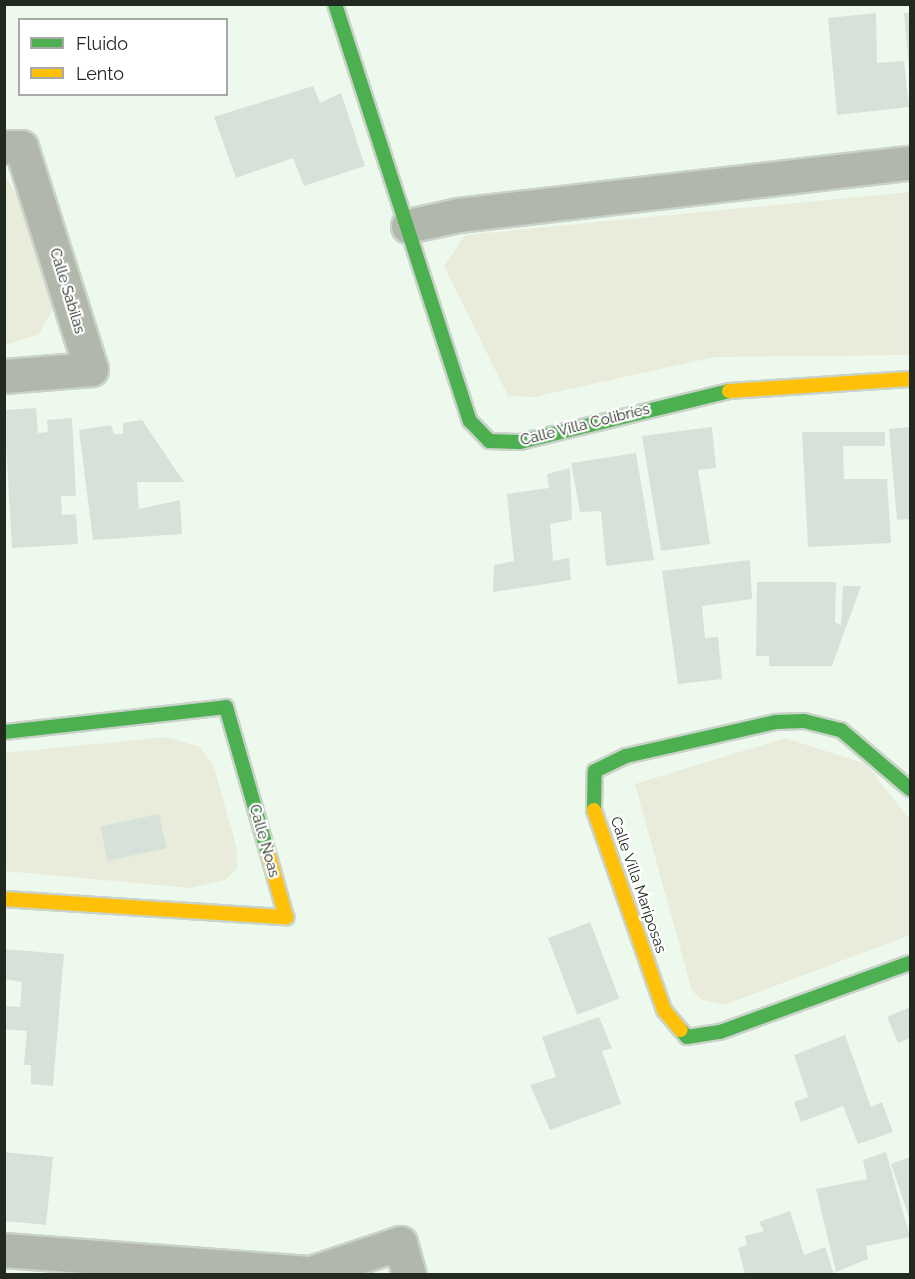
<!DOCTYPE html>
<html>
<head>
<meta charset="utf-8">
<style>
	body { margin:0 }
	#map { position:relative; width:915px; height:1279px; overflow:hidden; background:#eef9ed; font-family:Raleway,sans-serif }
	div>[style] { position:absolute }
	.green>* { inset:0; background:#e9ebdb }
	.building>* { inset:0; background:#d6e2d9; transform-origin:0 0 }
	.roads { filter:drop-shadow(2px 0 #cad3c9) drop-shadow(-2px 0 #cad3c9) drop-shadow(0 2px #cad3c9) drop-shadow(0 -2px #cad3c9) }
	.street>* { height:33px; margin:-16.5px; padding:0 16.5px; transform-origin:16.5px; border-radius:16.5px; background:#b2b7ab }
	.fast>* { height:14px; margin:-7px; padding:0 7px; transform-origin:7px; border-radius:7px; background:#4caf50 }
	.slow>* { height:14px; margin:-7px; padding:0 7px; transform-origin:7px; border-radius:7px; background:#ffc107 }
	span { translate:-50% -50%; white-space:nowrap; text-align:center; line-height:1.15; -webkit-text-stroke:4.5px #fff; paint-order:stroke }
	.street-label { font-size:15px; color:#222a20 }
	.frame { position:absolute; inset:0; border:6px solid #222a20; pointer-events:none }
	.legend { position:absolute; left:18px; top:18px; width:210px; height:78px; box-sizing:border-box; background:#fff; border:2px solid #a7aaa6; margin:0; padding:8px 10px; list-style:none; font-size:18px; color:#222a20 }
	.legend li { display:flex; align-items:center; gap:12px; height:30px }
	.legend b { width:30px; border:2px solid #a7aaa6 }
</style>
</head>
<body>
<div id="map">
	<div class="green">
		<i style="clip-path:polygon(4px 173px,21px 203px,55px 305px,39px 334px,5px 345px)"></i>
		<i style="clip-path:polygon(910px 192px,910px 355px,715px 357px,534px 397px,508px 396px,444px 266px,465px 235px)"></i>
		<i style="clip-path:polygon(167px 737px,200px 747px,214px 767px,237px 849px,237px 869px,225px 880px,190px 888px,5px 871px,4px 753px)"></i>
		<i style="clip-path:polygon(785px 738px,866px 764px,910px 820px,910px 935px,724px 1005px,703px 1000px,692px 991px,635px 784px)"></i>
	</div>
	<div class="building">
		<i style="clip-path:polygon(876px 13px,877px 63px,904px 61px,909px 107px,837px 115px,828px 18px)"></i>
		<i style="clip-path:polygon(904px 13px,910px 13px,910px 68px,909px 68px)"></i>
		<i style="clip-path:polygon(313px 86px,320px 103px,341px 93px,365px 166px,304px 186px,293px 158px,236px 178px,214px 117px)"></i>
		<i style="clip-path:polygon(36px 408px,38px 433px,48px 432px,47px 420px,72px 418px,76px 496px,61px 496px,62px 515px,76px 514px,78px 544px,12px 548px,4px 410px)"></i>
		<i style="clip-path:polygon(142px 420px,184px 482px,137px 482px,139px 509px,180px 500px,182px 534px,93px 540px,79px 430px,111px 425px,114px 434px,123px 434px,123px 423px)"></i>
		<i style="clip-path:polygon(712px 427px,716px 468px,698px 470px,710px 544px,661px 551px,642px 436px)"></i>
		<i style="clip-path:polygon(910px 427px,910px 519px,897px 520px,889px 429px)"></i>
		<i style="clip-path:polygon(802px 432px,885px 432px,885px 446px,843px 446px,844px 479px,887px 479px,891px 543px,808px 547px)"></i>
		<i style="clip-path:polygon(636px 453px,654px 560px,606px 566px,601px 511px,580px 512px,571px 463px)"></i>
		<i style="clip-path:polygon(570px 468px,572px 520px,550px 524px,553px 561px,569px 558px,571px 580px,493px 592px,494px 565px,514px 561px,507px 494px,549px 488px,547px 474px)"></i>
		<i style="clip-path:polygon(750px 560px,752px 599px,702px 606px,705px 638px,718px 637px,722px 679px,678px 684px,662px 571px)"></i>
		<i style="clip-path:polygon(757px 582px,836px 582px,835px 622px,841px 625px,843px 586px,861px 586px,832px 666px,769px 666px,769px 656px,756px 656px)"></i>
		<i style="left:159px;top:814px;width:35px;height:60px;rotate:78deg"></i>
		<i style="left:590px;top:922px;width:82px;height:45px;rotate:69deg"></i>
		<i style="clip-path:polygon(4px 949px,64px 954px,53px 1086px,31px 1084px,31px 1065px,24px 1065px,27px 1031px,4px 1029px,4px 1006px,20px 1007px,22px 982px,4px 979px)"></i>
		<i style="clip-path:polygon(910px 1007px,910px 1038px,898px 1043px,887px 1017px)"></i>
		<i style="clip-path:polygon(599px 1017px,612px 1048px,602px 1051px,621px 1104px,550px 1130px,530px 1085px,556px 1077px,542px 1037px)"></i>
		<i style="clip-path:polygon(845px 1035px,871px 1107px,882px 1102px,893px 1132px,858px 1144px,843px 1106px,801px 1122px,794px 1102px,808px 1097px,794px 1055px)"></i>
		<i style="clip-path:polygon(4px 1152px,53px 1157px,46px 1225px,4px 1221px)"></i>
		<i style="clip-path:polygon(886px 1152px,910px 1237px,866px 1246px,868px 1259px,836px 1272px,816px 1189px,867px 1179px,863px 1160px)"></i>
		<i style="clip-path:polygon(910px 1157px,910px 1220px,891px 1164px)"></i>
		<i style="clip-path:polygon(790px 1211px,804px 1255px,825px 1247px,834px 1274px,745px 1274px,738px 1248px,747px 1245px,745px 1236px,764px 1231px,759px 1222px)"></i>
	</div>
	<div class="roads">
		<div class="street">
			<i style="left:4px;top:147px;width:17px"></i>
			<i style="left:21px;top:147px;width:233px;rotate:72.5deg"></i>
			<i style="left:91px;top:369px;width:87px;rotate:175.4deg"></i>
			<i style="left:408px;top:226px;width:51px;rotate:-12.4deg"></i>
			<i style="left:458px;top:215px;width:455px;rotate:-6.6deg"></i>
			<i style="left:4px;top:1250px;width:308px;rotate:4.3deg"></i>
			<i style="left:311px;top:1273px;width:94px;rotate:-18.6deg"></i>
			<i style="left:400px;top:1243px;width:32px;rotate:74deg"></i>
		</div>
		<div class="fast">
			<i style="left:335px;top:4px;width:438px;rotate:72.1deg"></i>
			<i style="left:470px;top:421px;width:28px;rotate:46deg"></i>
			<i style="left:489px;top:441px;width:31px;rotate:2deg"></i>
			<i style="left:520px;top:442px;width:215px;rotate:-13.7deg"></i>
			<i style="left:4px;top:732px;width:223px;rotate:-6.4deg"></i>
			<i style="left:226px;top:707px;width:152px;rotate:74deg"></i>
			<i style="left:594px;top:810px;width:39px;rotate:-89deg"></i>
			<i style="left:595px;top:771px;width:34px;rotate:-26deg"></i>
			<i style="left:626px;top:756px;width:154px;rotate:-12.8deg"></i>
			<i style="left:776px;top:722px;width:28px;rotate:-2deg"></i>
			<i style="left:804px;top:721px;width:38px;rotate:14deg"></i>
			<i style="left:841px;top:730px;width:91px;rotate:40.5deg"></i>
			<i style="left:681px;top:1030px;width:9px;rotate:49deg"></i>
			<i style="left:687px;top:1037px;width:33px;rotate:-9deg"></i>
			<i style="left:720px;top:1032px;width:202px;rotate:-20deg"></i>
		</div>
		<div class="slow">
			<i style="left:729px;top:391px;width:181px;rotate:-3.8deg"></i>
			<i style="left:594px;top:810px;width:212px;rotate:70.7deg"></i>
			<i style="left:664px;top:1010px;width:26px;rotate:50deg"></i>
			<i style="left:4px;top:899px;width:283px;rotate:3.7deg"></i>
			<i style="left:286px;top:917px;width:66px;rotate:-105.7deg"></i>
		</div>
	</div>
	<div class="street-label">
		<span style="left:67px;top:291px;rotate:73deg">Calle Sabilas</span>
		<span style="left:585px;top:425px;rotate:-14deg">Calle Villa Colibríes</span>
		<span style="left:264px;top:841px;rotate:74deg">Calle Noas</span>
		<span style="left:638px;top:885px;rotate:71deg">Calle Villa Mariposas</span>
	</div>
	<div class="frame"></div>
	<ul class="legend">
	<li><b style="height:8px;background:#4caf50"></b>Fluido</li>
	<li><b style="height:8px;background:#ffc107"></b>Lento</li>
	</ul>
</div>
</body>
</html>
